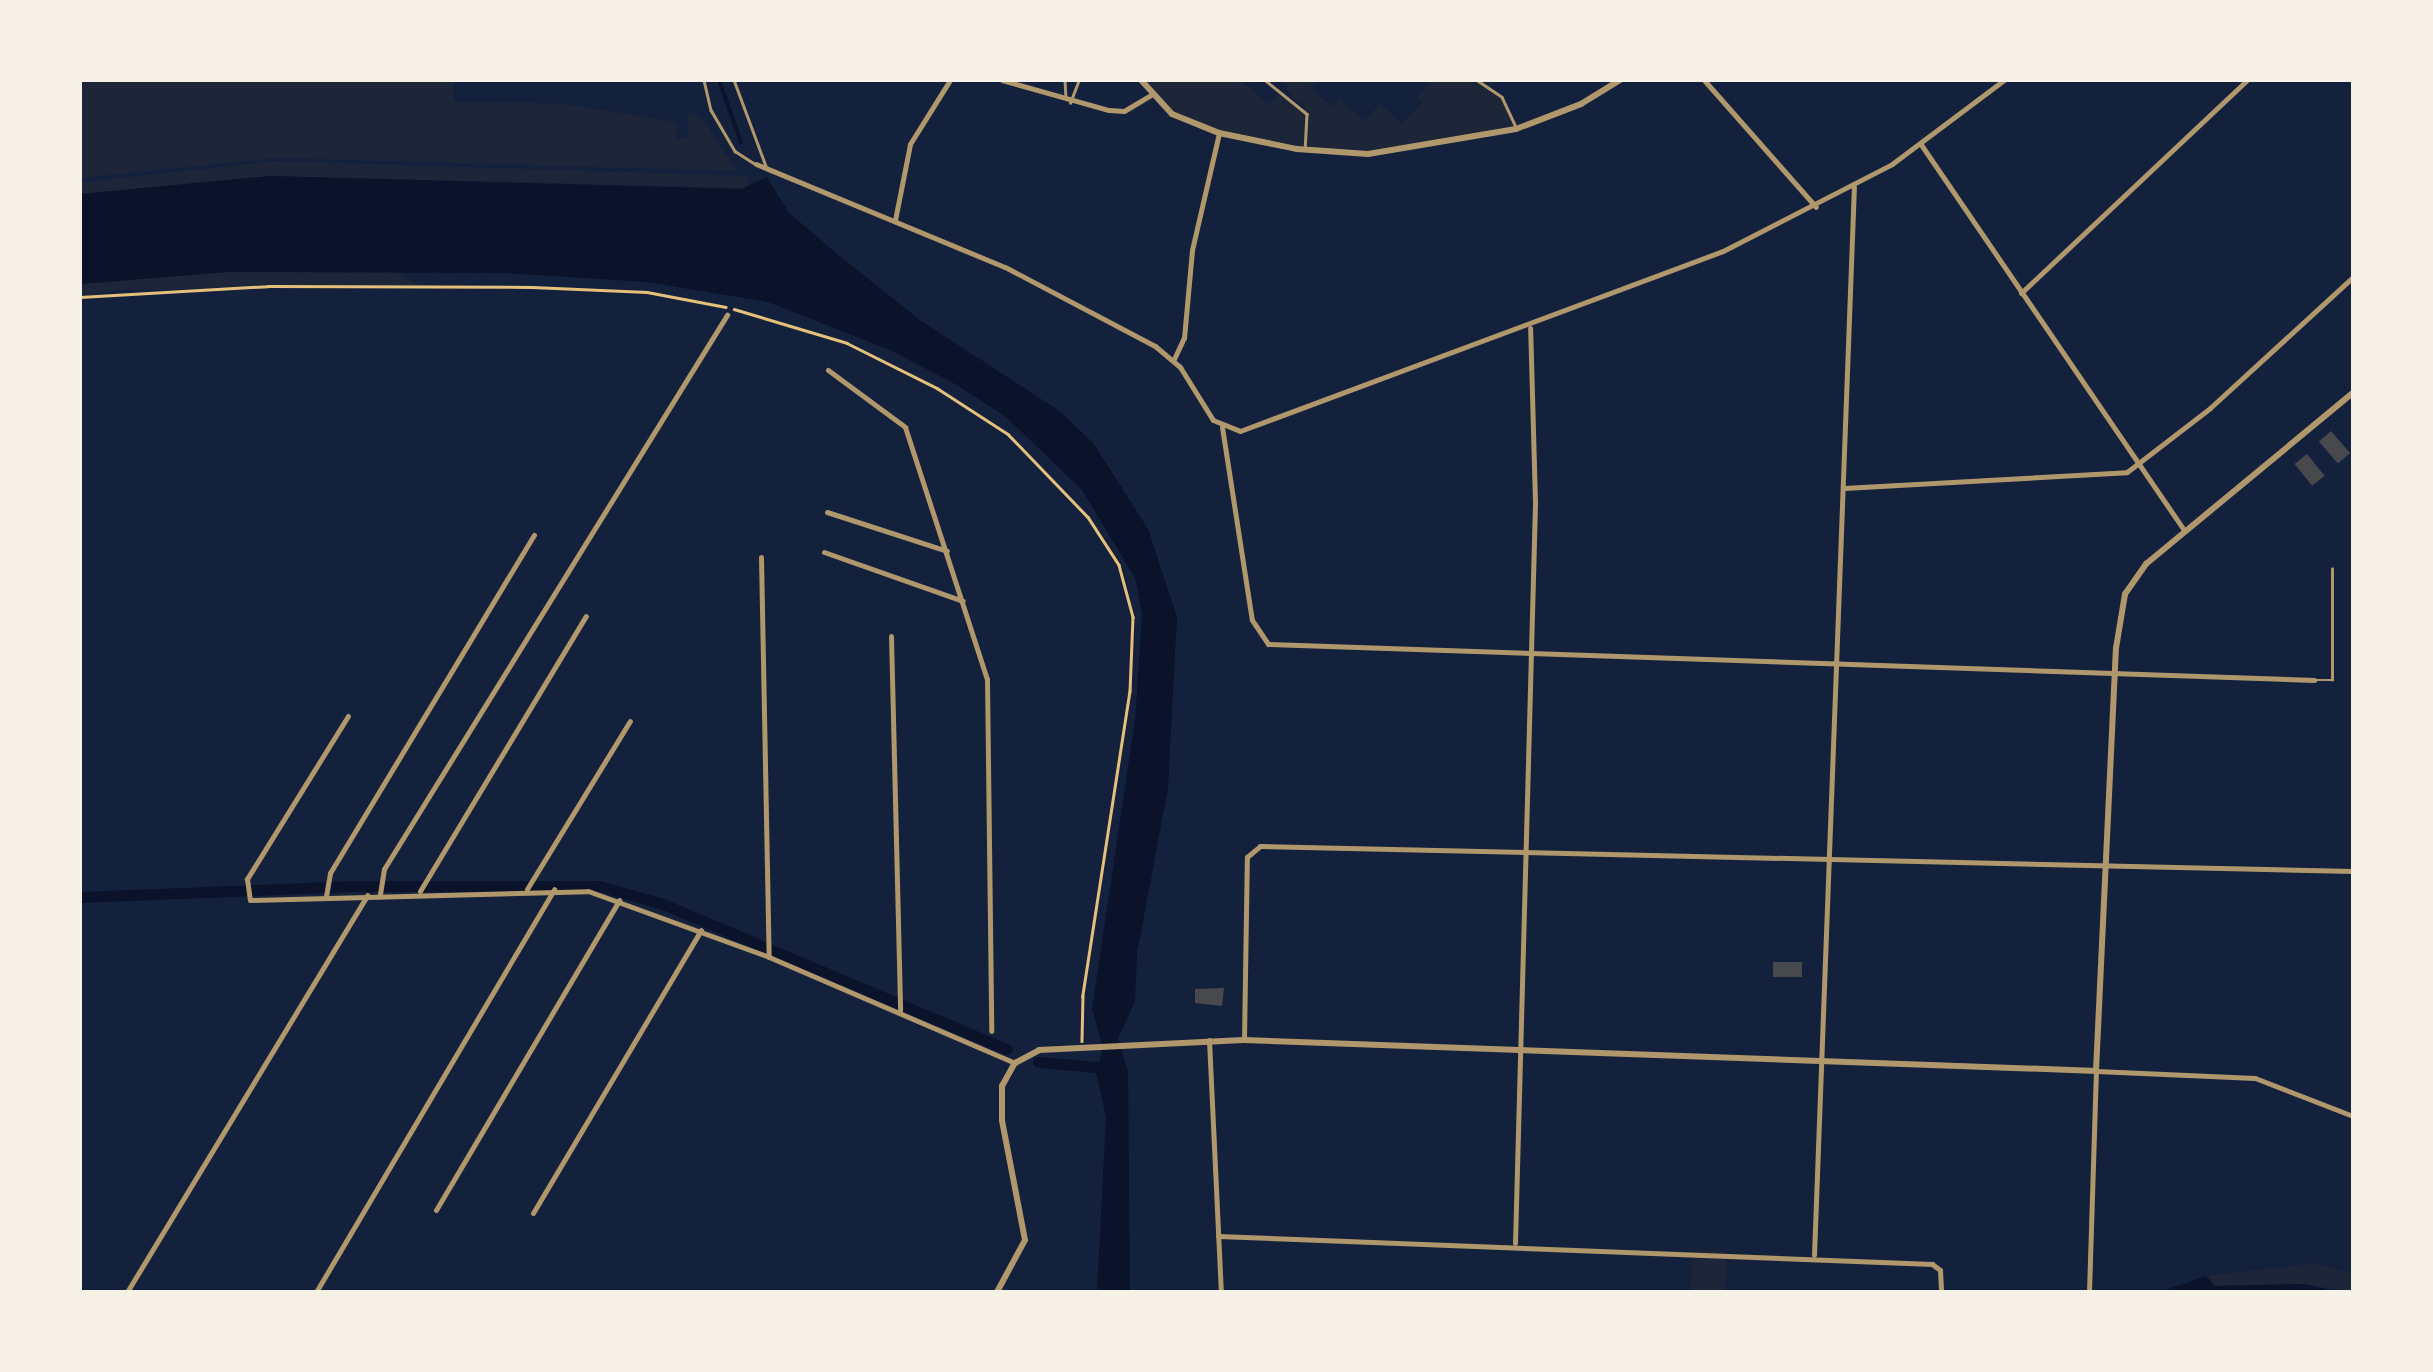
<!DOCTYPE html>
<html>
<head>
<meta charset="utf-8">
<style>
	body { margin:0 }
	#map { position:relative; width:2433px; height:1372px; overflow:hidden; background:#14213d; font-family:Merriweather,serif }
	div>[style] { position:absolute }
	.green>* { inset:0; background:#1d2539; transform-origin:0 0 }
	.water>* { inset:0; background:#0b132b }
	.stream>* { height:4px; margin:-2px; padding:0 2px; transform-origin:2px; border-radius:2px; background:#0b132b }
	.canal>* { height:11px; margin:-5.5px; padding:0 5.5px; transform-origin:5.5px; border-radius:5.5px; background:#0b132b }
	.building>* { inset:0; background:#48494c; transform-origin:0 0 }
	.path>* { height:2.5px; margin:-1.25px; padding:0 1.25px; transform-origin:1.25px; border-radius:1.25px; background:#e5c07b }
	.service>* { height:2.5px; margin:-1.25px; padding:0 1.25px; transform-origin:1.25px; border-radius:1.25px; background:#b1986c }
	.minor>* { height:5px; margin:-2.5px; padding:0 2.5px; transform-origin:2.5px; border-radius:2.5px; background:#b1986c }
	.tertiary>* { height:6px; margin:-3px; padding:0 3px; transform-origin:3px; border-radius:3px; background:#b1986c }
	span { translate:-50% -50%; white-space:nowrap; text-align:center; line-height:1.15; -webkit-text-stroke:8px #f6f1e7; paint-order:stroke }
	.frame { position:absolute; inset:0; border:82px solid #f6f1e7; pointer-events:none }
</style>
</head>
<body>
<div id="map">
	<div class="green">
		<i style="clip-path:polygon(80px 80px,453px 80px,453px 102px,558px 103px,676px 122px,677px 139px,688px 138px,688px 113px,703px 119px,737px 171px,277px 158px,80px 178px)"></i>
		<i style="clip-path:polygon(1141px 80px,1241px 80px,1268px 105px,1280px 95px,1306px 114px,1303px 102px,1296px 102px,1281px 80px,1318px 80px,1311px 88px,1331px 107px,1339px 99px,1364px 121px,1380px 104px,1402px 124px,1422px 103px,1417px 97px,1431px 80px,1477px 80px,1502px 97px,1516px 129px,1391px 153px,1266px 144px,1181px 119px)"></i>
		<i style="clip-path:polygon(278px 161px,747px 176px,750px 188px,270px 176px,80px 194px,82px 182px)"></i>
		<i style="clip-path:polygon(388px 268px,421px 286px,118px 290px,80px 297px,80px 273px)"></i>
		<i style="left:1693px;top:1250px;width:34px;height:42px;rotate:3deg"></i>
		<i style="clip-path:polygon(2317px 1263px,2353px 1274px,2353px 1292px,2304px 1284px,2215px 1286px,2206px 1276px)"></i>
	</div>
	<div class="water">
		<i style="clip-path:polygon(270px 176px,741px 189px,767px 177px,789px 213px,842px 258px,920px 320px,1061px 412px,1094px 444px,1148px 529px,1177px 617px,1168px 788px,1137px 954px,1135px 1002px,1118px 1038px,1128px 1071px,1130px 1292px,1097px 1292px,1106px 1117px,1096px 1073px,1103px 1048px,1092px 1009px,1135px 720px,1142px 614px,1135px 578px,1082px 490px,1006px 417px,955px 384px,890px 350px,768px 302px,646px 282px,505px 273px,229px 272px,80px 284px,80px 194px)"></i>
		<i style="clip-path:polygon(2206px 1276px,2215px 1286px,2304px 1284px,2339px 1292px,2159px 1292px)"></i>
	</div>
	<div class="stream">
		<i style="left:719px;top:80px;width:66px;rotate:70.5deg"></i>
	</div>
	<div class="canal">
		<i style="left:80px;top:897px;width:270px;rotate:-2.3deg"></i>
		<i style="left:350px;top:886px;width:249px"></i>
		<i style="left:599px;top:886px;width:66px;rotate:15.7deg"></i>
		<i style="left:663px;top:904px;width:373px;rotate:22.9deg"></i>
		<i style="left:1038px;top:1062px;width:71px;rotate:4.8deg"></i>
	</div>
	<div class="building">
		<i style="left:2331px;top:431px;width:29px;height:16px;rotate:49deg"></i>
		<i style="left:2307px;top:454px;width:28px;height:16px;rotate:51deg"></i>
		<i style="left:1773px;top:962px;width:29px;height:15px"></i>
		<i style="clip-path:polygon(1224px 988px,1222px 1006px,1195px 1003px,1195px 989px)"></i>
	</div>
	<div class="path">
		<i style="left:80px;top:297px;width:188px;rotate:-3.3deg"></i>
		<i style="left:268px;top:286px;width:264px;rotate:0.2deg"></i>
		<i style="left:532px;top:287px;width:115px;rotate:2.5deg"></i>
		<i style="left:647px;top:292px;width:80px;rotate:10.8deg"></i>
		<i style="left:734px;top:309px;width:118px;rotate:16.7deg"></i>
		<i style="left:847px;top:343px;width:101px;rotate:26.6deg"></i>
		<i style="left:937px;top:388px;width:85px;rotate:32.9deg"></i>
		<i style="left:1008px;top:434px;width:115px;rotate:46.1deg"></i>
		<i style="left:1088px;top:517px;width:57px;rotate:57.1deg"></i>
		<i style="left:1119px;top:565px;width:54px;rotate:74.9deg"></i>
		<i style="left:1133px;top:617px;width:74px;rotate:92.3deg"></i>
		<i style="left:1130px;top:691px;width:309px;rotate:98.8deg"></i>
		<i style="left:1083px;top:996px;width:45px;rotate:91.3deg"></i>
	</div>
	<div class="service">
		<i style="left:704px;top:80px;width:31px;rotate:77deg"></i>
		<i style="left:711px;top:110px;width:48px;rotate:59.7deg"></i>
		<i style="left:735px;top:151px;width:24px;rotate:33deg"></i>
		<i style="left:734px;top:80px;width:92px;rotate:69.6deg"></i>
		<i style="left:1065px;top:80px;width:18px;rotate:87deg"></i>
		<i style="left:1265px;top:80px;width:54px;rotate:39deg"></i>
		<i style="left:1307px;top:114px;width:34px;rotate:93deg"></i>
		<i style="left:1477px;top:80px;width:30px;rotate:34deg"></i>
		<i style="left:1502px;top:97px;width:33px;rotate:65deg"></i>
		<i style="left:1070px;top:103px;width:25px;rotate:-69deg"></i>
		<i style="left:2316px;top:680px;width:16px"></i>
		<i style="left:2332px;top:680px;width:111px;rotate:-90deg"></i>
	</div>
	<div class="minor">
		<i style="left:1002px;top:80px;width:111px;rotate:15.7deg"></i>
		<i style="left:1109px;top:110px;width:15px;rotate:4deg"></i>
		<i style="left:1124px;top:111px;width:31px;rotate:-31deg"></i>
		<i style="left:1704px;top:80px;width:169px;rotate:48.6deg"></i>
		<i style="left:1922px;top:146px;width:466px;rotate:55.7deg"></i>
		<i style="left:756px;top:164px;width:269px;rotate:22.5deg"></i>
		<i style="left:1005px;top:267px;width:170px;rotate:27.8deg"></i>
		<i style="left:1155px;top:346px;width:33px;rotate:40deg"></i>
		<i style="left:1180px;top:367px;width:62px;rotate:58.1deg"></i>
		<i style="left:1213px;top:420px;width:29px;rotate:22deg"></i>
		<i style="left:1240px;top:431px;width:515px;rotate:-20.44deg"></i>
		<i style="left:1723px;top:251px;width:190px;rotate:-27.2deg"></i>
		<i style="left:1892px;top:164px;width:140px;rotate:-36.9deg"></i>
		<i style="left:895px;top:220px;width:77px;rotate:-78.8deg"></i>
		<i style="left:910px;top:144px;width:75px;rotate:-58deg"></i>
		<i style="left:2021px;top:293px;width:311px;rotate:-43.3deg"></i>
		<i style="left:1174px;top:359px;width:23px;rotate:-65deg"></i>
		<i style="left:1184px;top:338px;width:88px;rotate:-84.8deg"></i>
		<i style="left:1192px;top:250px;width:120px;rotate:-77deg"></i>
		<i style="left:828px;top:370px;width:96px;rotate:36.5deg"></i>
		<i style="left:905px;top:427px;width:265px;rotate:72deg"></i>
		<i style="left:987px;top:679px;width:352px;rotate:89.3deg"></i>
		<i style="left:1222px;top:427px;width:195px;rotate:81.2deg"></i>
		<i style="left:1252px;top:620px;width:29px;rotate:56deg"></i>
		<i style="left:1268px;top:644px;width:1047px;rotate:1.97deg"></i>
		<i style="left:1844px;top:488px;width:283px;rotate:-3.2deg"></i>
		<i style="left:2127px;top:472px;width:105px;rotate:-37.6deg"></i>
		<i style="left:2210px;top:408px;width:194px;rotate:-42.5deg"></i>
		<i style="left:827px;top:512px;width:126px;rotate:18deg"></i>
		<i style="left:824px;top:552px;width:147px;rotate:19.4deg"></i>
		<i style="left:761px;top:557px;width:400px;rotate:88.9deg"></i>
		<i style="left:891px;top:636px;width:374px;rotate:88.6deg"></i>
		<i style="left:348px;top:716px;width:192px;rotate:121.8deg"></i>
		<i style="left:247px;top:879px;width:21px;rotate:82deg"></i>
		<i style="left:250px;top:900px;width:338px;rotate:-1.5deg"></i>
		<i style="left:588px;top:891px;width:193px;rotate:20deg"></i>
		<i style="left:769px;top:957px;width:268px;rotate:23.3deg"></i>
		<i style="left:527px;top:889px;width:197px;rotate:-58.5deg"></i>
		<i style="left:420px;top:891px;width:321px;rotate:-58.9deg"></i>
		<i style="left:380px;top:894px;width:25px;rotate:-81deg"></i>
		<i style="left:384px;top:869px;width:652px;rotate:-58.24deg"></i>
		<i style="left:326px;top:896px;width:23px;rotate:-80deg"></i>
		<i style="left:330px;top:873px;width:395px;rotate:-58.9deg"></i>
		<i style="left:1209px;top:1040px;width:252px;rotate:87.3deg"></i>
		<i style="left:1244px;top:1040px;width:183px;rotate:-89.1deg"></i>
		<i style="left:1247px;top:857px;width:17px;rotate:-40deg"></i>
		<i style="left:1260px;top:846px;width:1093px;rotate:1.31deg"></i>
		<i style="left:436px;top:1210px;width:360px;rotate:-59.4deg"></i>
		<i style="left:533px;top:1213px;width:329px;rotate:-59.3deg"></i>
		<i style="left:1218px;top:1236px;width:715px;rotate:2.25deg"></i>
		<i style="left:1932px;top:1264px;width:10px;rotate:37deg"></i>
		<i style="left:1940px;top:1270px;width:22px;rotate:87deg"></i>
		<i style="left:1515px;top:1243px;width:741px;rotate:-88.45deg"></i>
		<i style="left:1535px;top:502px;width:174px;rotate:-91.6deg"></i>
		<i style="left:1814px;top:1255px;width:1069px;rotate:-87.86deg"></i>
		<i style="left:127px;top:1292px;width:464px;rotate:-58.8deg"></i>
		<i style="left:316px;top:1292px;width:468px;rotate:-59.4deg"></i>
		<i style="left:2089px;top:1292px;width:221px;rotate:-88.2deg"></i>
		<i style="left:2096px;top:1071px;width:159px;rotate:2.5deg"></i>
		<i style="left:2255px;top:1078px;width:105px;rotate:21.2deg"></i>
	</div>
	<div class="tertiary">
		<i style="left:1141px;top:80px;width:46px;rotate:47.6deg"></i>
		<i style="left:1172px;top:114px;width:51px;rotate:22deg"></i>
		<i style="left:1219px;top:133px;width:80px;rotate:11.6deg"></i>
		<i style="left:1297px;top:149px;width:71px;rotate:4deg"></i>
		<i style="left:1368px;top:154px;width:150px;rotate:-9.6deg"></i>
		<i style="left:1516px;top:129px;width:70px;rotate:-21deg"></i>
		<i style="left:1581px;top:104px;width:46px;rotate:-31.6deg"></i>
		<i style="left:997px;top:1292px;width:59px;rotate:-61.7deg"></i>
		<i style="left:1025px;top:1240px;width:122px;rotate:-100.9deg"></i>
		<i style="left:1002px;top:1120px;width:34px;rotate:-90deg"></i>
		<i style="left:1002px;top:1086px;width:26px;rotate:-61deg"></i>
		<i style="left:1015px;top:1063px;width:27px;rotate:-28deg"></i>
		<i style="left:1039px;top:1050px;width:205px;rotate:-2.8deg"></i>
		<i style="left:1244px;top:1040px;width:853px;rotate:2.08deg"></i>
		<i style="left:2096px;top:1071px;width:423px;rotate:-87.3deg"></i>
		<i style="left:2116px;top:648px;width:55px;rotate:-80.5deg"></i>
		<i style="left:2125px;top:594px;width:37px;rotate:-55deg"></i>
		<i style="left:2146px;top:564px;width:268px;rotate:-39.6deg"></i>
	</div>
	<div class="frame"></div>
</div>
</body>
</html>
